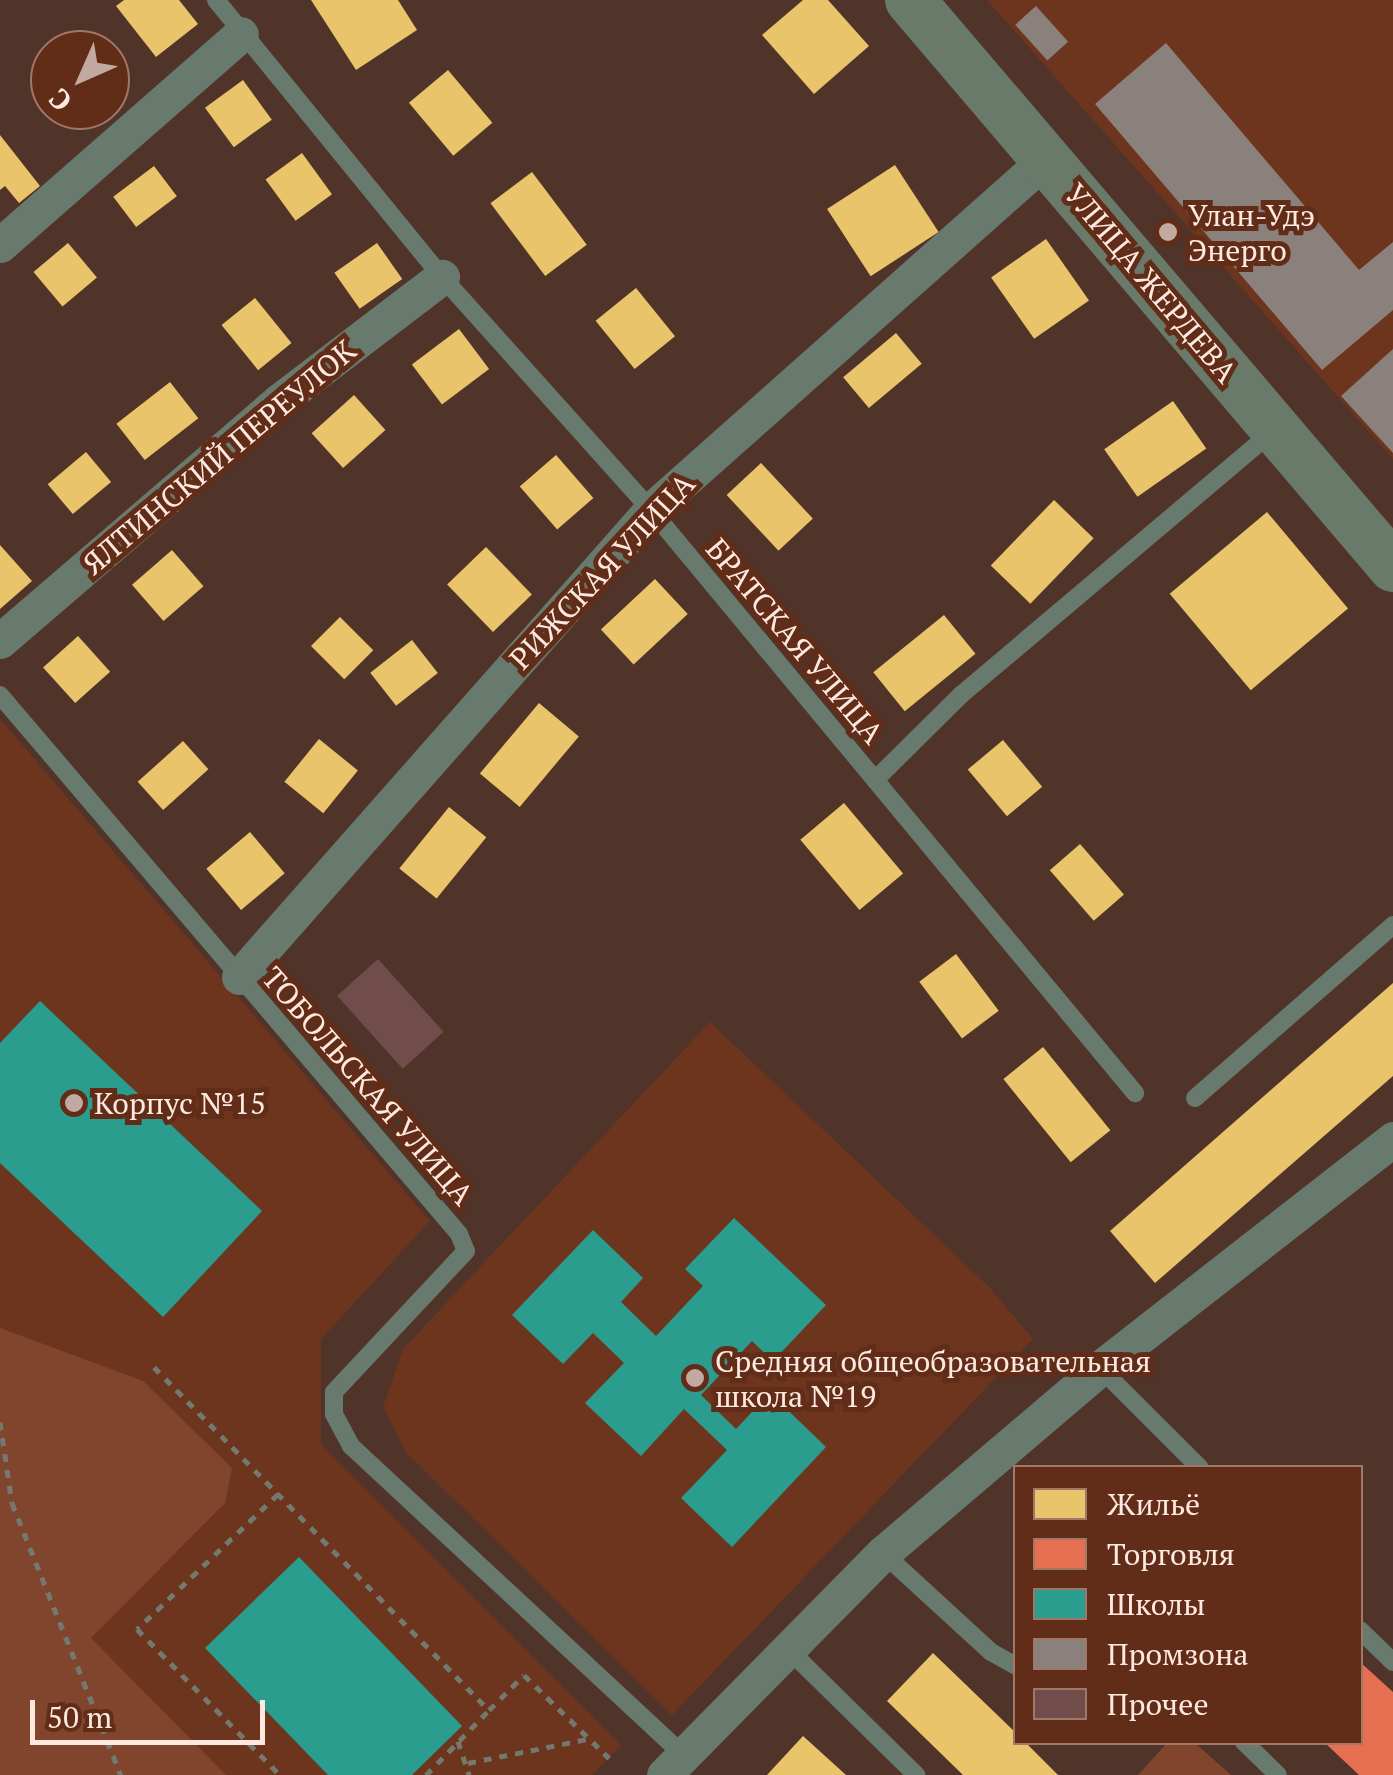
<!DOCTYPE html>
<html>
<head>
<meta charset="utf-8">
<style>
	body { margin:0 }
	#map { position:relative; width:1393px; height:1775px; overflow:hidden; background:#513429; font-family:"PT Serif",serif }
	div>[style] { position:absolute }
	.built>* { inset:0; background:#6e351e }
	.green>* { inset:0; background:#81452e }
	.homes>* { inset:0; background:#e9c46a; transform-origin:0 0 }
	.shops>* { inset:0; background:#e76f51 }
	.schools>* { inset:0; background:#2a9d8f }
	.industry>* { inset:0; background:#8a817c; transform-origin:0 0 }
	.building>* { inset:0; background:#704d4a; transform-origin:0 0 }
	.path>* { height:5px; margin-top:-2.5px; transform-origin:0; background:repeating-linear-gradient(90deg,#74796f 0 8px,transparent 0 16px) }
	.service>* { height:18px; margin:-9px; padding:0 9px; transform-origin:9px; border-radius:9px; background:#677a6d }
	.minor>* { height:35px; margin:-17.5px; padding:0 17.5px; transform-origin:17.5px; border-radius:17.5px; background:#677a6d }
	.secondary>* { height:50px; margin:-25px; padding:0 25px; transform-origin:25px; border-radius:25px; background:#69796a }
	.dots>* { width:28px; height:28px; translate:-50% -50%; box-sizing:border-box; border:5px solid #622d18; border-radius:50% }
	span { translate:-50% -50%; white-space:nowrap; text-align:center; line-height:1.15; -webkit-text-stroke:10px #622d18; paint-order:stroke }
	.poi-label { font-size:30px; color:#fee9e1 }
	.left { translate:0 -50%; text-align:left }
	.street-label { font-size:30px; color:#fee9e1 }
	.legend { position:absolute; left:1013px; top:1465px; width:350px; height:280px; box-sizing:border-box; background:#622d18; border:2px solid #a07868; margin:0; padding:12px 18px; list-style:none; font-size:30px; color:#fee9e1 }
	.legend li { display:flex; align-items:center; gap:20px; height:50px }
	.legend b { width:50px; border:2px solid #a07868 }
	.north { position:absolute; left:30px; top:30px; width:100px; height:100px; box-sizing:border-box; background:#622d18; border:2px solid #a07868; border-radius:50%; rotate:225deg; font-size:28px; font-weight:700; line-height:40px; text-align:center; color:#fee9e1 }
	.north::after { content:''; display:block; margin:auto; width:35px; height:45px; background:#c1aaa1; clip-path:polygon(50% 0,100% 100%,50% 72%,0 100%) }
	.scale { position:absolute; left:30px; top:1700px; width:235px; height:45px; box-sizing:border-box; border:5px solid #fee9e1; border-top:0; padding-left:12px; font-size:30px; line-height:35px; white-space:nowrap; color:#fee9e1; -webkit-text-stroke:8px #622d18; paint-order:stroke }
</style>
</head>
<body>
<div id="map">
	<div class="built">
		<i style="clip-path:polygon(987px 0,1393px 0,1393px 459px)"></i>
		<i style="clip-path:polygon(0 719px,430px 1221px,321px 1339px,321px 1444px,621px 1745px,592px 1775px,0 1775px)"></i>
		<i style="clip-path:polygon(710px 1022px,989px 1287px,1033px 1339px,672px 1715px,406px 1452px,383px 1407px,403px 1349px)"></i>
	</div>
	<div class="green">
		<i style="clip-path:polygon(0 1328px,143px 1381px,232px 1468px,225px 1503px,91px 1638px,226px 1775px,0 1775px)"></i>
		<i style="clip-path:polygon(1168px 1742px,1195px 1743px,1231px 1775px,1138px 1775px)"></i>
	</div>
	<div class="homes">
		<i style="clip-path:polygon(124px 0,179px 0,198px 24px,156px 57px,116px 6px)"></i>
		<i style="clip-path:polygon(311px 0,398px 0,417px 30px,356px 70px)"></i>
		<i style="clip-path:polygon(803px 0,828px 0,869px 46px,814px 94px,762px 35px)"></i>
		<i style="left:448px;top:70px;width:69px;height:51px;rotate:50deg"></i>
		<i style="left:243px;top:80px;width:49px;height:47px;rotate:54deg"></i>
		<i style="clip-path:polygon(52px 110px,88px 110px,65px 127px)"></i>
		<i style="clip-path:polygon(0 135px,40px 186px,19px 203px,5px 186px,0 190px)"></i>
		<i style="left:302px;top:153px;width:51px;height:45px;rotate:54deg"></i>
		<i style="left:895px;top:165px;width:80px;height:81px;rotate:57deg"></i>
		<i style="left:154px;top:166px;width:38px;height:51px;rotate:53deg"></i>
		<i style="left:532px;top:172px;width:91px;height:52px;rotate:53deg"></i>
		<i style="left:1046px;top:239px;width:75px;height:67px;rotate:55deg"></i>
		<i style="left:68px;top:243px;width:45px;height:45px;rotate:50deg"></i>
		<i style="left:377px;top:243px;width:44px;height:52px;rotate:55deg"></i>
		<i style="left:636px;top:288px;width:62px;height:52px;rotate:51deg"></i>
		<i style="left:255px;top:298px;width:58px;height:43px;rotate:51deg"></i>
		<i style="left:459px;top:329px;width:50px;height:59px;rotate:53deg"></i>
		<i style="left:896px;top:333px;width:40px;height:69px;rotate:50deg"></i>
		<i style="left:170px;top:382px;width:46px;height:68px;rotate:52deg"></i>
		<i style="left:354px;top:395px;width:47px;height:57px;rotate:48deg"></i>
		<i style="left:1173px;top:401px;width:58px;height:84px;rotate:55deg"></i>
		<i style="left:86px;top:452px;width:39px;height:50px;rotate:50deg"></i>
		<i style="left:556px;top:455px;width:57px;height:48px;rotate:49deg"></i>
		<i style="left:761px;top:463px;width:76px;height:47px;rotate:47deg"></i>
		<i style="left:1054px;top:500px;width:55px;height:91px;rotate:44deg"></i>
		<i style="left:1267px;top:512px;width:126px;height:127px;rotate:50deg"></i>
		<i style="clip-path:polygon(0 545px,32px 581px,0 609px)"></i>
		<i style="left:486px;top:547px;width:66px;height:54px;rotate:46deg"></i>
		<i style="left:172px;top:550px;width:48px;height:53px;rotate:49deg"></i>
		<i style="left:655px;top:579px;width:48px;height:74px;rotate:47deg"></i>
		<i style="left:944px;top:615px;width:50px;height:91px;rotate:51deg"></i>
		<i style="left:340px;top:617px;width:47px;height:41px;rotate:45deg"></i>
		<i style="left:78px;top:636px;width:48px;height:47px;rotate:48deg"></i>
		<i style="left:412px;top:640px;width:42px;height:53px;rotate:52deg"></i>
		<i style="left:539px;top:703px;width:52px;height:92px;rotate:40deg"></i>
		<i style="left:319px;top:739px;width:50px;height:55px;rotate:39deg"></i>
		<i style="left:1003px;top:740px;width:61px;height:46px;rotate:50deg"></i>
		<i style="left:183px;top:741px;width:38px;height:61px;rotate:48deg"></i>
		<i style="left:844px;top:803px;width:92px;height:57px;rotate:50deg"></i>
		<i style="left:449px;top:807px;width:48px;height:79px;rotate:39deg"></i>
		<i style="left:250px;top:832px;width:54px;height:57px;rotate:50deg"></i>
		<i style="left:1080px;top:844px;width:67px;height:40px;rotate:49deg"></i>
		<i style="left:956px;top:954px;width:71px;height:46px;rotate:53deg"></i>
		<i style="clip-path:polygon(1393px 983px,1393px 1076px,1155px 1283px,1110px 1231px)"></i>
		<i style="left:1043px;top:1047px;width:107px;height:51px;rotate:51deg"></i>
		<i style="clip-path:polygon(933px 1653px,1016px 1733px,1016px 1742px,1025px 1742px,1058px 1775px,963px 1775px,887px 1701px)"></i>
		<i style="clip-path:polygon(803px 1736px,846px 1775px,767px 1775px)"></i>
	</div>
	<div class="shops">
		<i style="clip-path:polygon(1360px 1662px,1393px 1692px,1393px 1775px,1359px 1775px,1324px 1742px,1360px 1742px)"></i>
	</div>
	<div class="schools">
		<i style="clip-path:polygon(40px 1001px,262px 1211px,163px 1317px,0 1163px,0 1043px)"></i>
		<i style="clip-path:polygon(734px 1218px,826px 1305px,773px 1361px,752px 1341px,701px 1395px,736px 1429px,770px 1393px,826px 1447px,732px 1547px,681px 1498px,727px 1450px,684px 1409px,641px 1456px,585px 1403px,624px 1363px,593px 1333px,563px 1364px,512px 1315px,593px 1230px,643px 1278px,621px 1302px,656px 1336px,703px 1286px,685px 1269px)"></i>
		<i style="clip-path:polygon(299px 1557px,462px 1726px,412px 1775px,328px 1775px,205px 1648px)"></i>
	</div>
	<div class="industry">
		<i style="left:1036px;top:6px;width:48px;height:28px;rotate:48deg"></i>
		<i style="clip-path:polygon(1166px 43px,1359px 270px,1393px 242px,1393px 310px,1322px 370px,1095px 104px)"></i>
		<i style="clip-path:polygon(1393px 349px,1393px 453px,1341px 396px)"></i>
	</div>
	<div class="building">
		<i style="left:378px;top:959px;width:98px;height:55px;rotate:48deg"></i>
	</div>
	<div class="path">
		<i style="left:154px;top:1367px;width:479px;rotate:45.7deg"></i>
		<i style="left:489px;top:1710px;width:49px;rotate:-45deg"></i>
		<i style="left:524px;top:1675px;width:119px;rotate:44.3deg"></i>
		<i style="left:0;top:1422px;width:82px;rotate:81.6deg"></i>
		<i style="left:12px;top:1503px;width:293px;rotate:68.2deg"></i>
		<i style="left:278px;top:1494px;width:195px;rotate:136.2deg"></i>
		<i style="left:137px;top:1629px;width:204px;rotate:45.6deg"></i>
		<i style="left:458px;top:1741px;width:36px;rotate:72deg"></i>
		<i style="left:468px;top:1763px;width:121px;rotate:-11.4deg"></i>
		<i style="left:426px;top:1775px;width:91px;rotate:-45.9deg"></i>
	</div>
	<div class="service">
		<i style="left:216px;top:0;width:357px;rotate:50.8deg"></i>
		<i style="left:442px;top:277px;width:313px;rotate:48.1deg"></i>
		<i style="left:651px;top:510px;width:758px;rotate:50.3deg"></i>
		<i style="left:0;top:695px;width:708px;rotate:49.58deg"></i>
		<i style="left:459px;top:1234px;width:18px;rotate:68deg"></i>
		<i style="left:466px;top:1251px;width:193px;rotate:133.1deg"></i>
		<i style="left:334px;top:1392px;width:22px;rotate:90deg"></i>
		<i style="left:334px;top:1414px;width:36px;rotate:62deg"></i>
		<i style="left:351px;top:1446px;width:454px;rotate:42.9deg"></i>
		<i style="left:875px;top:780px;width:122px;rotate:-44.7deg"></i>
		<i style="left:962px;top:694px;width:407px;rotate:-40.2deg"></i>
		<i style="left:1195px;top:1098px;width:263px;rotate:-41.1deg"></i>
		<i style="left:1100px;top:1368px;width:141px;rotate:45deg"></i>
		<i style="left:883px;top:1553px;width:147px;rotate:42.5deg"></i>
		<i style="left:991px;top:1652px;width:29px;rotate:29deg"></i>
		<i style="left:1360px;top:1630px;width:46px;rotate:44.1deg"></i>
		<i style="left:788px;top:1649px;width:180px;rotate:44.5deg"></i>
		<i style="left:1244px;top:1742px;width:47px;rotate:44.1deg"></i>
	</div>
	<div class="minor">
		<i style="left:0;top:245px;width:320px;rotate:-41.2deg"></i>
		<i style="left:0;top:641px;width:368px;rotate:-40.7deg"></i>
		<i style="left:279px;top:401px;width:205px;rotate:-37.3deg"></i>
		<i style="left:239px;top:977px;width:623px;rotate:-48.58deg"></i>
		<i style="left:651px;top:510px;width:528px;rotate:-41.62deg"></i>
		<i style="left:664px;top:1775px;width:312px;rotate:-45.4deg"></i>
		<i style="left:883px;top:1553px;width:285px;rotate:-40.4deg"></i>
		<i style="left:1100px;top:1368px;width:372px;rotate:-38deg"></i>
	</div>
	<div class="secondary">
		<i style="left:910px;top:0;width:745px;rotate:49.57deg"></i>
	</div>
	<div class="dots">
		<i style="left:1168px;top:232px;background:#c1aaa1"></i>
		<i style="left:74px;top:1103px;background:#c1aaa1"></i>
		<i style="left:695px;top:1378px;background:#c1aaa1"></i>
	</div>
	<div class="poi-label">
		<span class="left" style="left:1188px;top:232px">Улан-Удэ<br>Энерго</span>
		<span class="left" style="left:94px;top:1103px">Корпус №15</span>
		<span class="left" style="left:715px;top:1378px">Средняя общеобразовательная<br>школа №19</span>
	</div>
	<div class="street-label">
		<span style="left:1151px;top:283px;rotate:50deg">УЛИЦА ЖЕРДЕВА</span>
		<span style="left:219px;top:457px;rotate:-40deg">ЯЛТИНСКИЙ ПЕРЕУЛОК</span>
		<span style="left:602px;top:571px;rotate:-47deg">РИЖСКАЯ УЛИЦА</span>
		<span style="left:795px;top:641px;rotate:50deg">БРАТСКАЯ УЛИЦА</span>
		<span style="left:368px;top:1086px;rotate:49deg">ТОБОЛЬСКАЯ УЛИЦА</span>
	</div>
	<ul class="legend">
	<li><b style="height:28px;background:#e9c46a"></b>Жильё</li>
	<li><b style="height:28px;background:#e76f51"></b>Торговля</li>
	<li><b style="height:28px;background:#2a9d8f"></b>Школы</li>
	<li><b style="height:28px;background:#8a817c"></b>Промзона</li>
	<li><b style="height:28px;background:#704d4a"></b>Прочее</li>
	</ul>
	<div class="north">С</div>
	<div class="scale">50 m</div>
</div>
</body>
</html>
